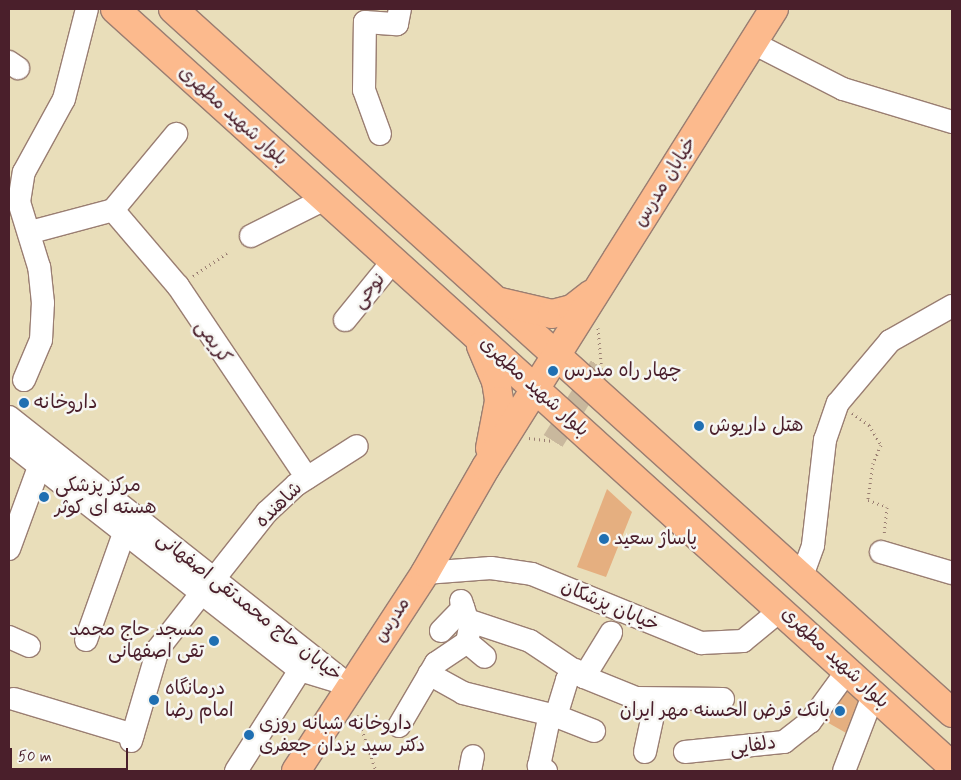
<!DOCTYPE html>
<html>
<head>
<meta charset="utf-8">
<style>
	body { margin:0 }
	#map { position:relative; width:961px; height:780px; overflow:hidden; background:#e9deba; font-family:Mynerve,"Playpen Sans Arabic",sans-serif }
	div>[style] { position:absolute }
	.building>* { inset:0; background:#e5af80 }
	.minor-tunnel>* { height:22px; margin-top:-11px; transform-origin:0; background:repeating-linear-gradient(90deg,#c9b89d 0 22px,transparent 0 33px) }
	.path>* { height:3px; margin-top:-1.5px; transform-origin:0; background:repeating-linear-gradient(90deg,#9a7e72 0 1px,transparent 0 5px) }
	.roads { filter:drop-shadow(1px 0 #9a7e72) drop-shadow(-1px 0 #9a7e72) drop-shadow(0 1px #9a7e72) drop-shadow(0 -1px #9a7e72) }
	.minor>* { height:22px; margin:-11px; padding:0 11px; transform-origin:11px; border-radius:11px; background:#fff }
	.major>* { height:28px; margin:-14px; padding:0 14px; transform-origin:14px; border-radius:14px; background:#fcba8d }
	.dots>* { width:14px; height:14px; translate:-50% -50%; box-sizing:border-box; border:2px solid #f6f6f2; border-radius:50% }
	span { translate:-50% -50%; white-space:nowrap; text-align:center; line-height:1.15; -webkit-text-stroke:5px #f6f6f2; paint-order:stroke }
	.street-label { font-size:19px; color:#4a1f2b }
	.poi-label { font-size:19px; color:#4a1f2b }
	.left { translate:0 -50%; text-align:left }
	.right { translate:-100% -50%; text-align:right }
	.frame { position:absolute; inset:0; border:10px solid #4a1f2b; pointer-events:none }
	.scale { position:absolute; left:10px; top:748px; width:118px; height:22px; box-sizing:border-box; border:2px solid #4a1f2b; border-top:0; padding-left:6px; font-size:15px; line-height:18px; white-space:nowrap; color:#4a1f2b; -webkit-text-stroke:4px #f6f6f2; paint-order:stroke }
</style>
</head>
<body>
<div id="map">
	<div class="building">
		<i style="clip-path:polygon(607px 489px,632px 512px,606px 577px,577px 567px)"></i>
		<i style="clip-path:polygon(841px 685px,863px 705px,848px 734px,816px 716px)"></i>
	</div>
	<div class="minor-tunnel">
		<i style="left:553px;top:441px;width:90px;rotate:-57.7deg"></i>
	</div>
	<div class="path">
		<i style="left:193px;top:276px;width:41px;rotate:-34.1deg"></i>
		<i style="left:598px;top:328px;width:37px;rotate:85deg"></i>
		<i style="left:852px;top:413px;width:21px;rotate:35deg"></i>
		<i style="left:869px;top:425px;width:23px;rotate:59deg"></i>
		<i style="left:881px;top:445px;width:20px;rotate:114deg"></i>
		<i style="left:873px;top:463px;width:37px;rotate:98deg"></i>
		<i style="left:868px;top:500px;width:20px;rotate:20deg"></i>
		<i style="left:887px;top:507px;width:27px;rotate:96deg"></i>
		<i style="left:529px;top:438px;width:24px;rotate:7deg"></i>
		<i style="left:357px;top:715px;width:59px;rotate:71.3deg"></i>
	</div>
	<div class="roads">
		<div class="minor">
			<i style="left:753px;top:43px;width:101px;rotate:27.1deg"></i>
			<i style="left:843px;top:89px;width:114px;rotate:16.8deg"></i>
			<i style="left:9px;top:62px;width:11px;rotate:34deg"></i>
			<i style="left:380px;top:134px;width:47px;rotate:-110deg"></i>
			<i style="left:364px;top:90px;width:68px;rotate:-89.2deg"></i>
			<i style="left:365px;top:22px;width:32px;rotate:4deg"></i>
			<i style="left:397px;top:24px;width:15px;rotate:-79deg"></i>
			<i style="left:113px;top:210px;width:100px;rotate:49.5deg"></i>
			<i style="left:178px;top:286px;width:231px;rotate:56.1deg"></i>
			<i style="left:31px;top:232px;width:85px;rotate:-15deg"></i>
			<i style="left:113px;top:210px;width:99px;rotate:-50.3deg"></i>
			<i style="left:251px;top:236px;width:83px;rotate:-26.6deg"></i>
			<i style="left:345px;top:320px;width:76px;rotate:-50.9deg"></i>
			<i style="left:24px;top:380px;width:43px;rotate:-67deg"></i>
			<i style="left:41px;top:340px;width:37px;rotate:-87deg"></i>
			<i style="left:43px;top:303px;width:36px;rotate:-96deg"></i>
			<i style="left:39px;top:267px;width:68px;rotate:-107.1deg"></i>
			<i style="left:19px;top:202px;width:30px;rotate:-81deg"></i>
			<i style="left:24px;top:172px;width:83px;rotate:-61.3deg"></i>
			<i style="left:64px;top:99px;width:93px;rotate:-75.7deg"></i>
			<i style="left:9px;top:417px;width:432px;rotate:38.3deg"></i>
			<i style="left:9px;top:442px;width:370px;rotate:38.1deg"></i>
			<i style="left:300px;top:670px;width:37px;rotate:17deg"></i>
			<i style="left:9px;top:549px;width:87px;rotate:-69.9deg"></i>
			<i style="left:881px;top:552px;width:74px;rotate:16.5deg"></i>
			<i style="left:425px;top:573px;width:66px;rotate:-4.3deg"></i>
			<i style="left:491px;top:568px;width:41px;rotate:8.3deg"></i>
			<i style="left:532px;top:574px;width:183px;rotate:22.2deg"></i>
			<i style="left:701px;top:643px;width:42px;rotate:-2.7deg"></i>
			<i style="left:743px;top:641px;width:50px;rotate:-39.4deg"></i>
			<i style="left:802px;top:576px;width:33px;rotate:-70deg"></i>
			<i style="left:813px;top:545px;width:106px;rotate:-83.5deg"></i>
			<i style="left:825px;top:440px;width:39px;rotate:-71deg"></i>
			<i style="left:838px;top:403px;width:81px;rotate:-50deg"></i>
			<i style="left:890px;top:341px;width:71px;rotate:-29.4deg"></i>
			<i style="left:214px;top:579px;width:85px;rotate:-51.7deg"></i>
			<i style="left:267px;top:512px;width:40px;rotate:-43deg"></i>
			<i style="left:296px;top:485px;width:72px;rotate:-32.6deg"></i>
			<i style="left:461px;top:601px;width:20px;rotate:72deg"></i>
			<i style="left:467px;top:620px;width:66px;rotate:18.4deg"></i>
			<i style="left:530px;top:641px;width:65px;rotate:33.7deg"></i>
			<i style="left:584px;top:677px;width:56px;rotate:22deg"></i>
			<i style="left:636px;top:698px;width:87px;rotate:0.7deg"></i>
			<i style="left:470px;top:627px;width:15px;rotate:101deg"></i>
			<i style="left:467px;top:642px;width:23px;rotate:40deg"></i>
			<i style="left:441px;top:631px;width:32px;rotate:-46deg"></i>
			<i style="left:9px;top:637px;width:22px;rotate:24deg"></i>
			<i style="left:86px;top:640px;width:114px;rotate:-70.4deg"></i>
			<i style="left:429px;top:674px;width:39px;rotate:29deg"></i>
			<i style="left:463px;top:693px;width:96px;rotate:13.9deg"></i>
			<i style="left:556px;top:716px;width:41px;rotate:21.5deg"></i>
			<i style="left:584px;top:677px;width:52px;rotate:-58.5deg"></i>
			<i style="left:14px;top:699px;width:124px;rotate:16.8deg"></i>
			<i style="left:556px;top:716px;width:38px;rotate:-73deg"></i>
			<i style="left:567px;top:680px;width:13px;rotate:-51deg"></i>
			<i style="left:399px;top:726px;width:73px;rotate:-59.6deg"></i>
			<i style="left:436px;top:663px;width:37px;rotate:-34deg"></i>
			<i style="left:131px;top:741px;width:96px;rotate:-73.6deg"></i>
			<i style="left:158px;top:649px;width:70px;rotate:-52deg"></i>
			<i style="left:645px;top:752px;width:52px;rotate:-77.8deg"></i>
			<i style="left:685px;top:752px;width:100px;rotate:-5.8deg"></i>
			<i style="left:784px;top:742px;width:33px;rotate:-38deg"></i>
			<i style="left:810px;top:722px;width:64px;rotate:-53.8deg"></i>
			<i style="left:236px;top:771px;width:120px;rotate:-57.6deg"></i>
			<i style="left:470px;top:771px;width:15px;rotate:-79deg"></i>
			<i style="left:546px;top:771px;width:9px;rotate:-144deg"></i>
			<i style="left:539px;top:766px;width:53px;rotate:-78.1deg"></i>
			<i style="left:844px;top:771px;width:84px;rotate:-69deg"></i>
		</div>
		<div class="major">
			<i style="left:115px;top:9px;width:1129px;rotate:42.13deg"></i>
			<i style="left:173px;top:9px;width:1050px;rotate:42.1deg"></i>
			<i style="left:500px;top:302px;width:53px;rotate:13deg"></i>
			<i style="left:552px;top:314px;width:21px;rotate:-14deg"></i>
			<i style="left:572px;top:309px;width:24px;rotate:-38deg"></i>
			<i style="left:481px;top:346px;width:38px;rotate:67deg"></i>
			<i style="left:496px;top:381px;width:20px;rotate:81deg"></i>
			<i style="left:499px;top:401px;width:48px;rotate:100.8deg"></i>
			<i style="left:296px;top:771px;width:236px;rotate:-56.9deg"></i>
			<i style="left:425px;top:573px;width:122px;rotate:-60.1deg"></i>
			<i style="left:486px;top:467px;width:541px;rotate:-57.84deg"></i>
		</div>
	</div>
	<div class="dots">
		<i style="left:553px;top:371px;background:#1f6fb2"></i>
		<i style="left:24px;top:403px;background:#1f6fb2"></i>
		<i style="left:699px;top:426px;background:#1f6fb2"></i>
		<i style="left:44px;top:497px;background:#1f6fb2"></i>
		<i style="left:604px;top:539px;background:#1f6fb2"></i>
		<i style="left:214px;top:641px;background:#1f6fb2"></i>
		<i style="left:154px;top:700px;background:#1f6fb2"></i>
		<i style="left:840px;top:711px;background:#1f6fb2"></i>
		<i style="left:249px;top:735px;background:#1f6fb2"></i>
	</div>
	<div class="street-label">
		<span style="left:233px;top:116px;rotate:42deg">بلوار شهید مطهری</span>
		<span style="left:665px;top:182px;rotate:-58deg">خیابان مدرس</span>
		<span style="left:369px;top:291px;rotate:-50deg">نوحی</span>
		<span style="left:213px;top:342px;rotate:55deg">کریمی</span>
		<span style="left:534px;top:387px;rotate:42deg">بلوار شهید مطهری</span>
		<span style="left:279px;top:505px;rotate:-44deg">شاهنده</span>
		<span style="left:610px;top:606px;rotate:23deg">خیابان پزشکان</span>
		<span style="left:249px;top:607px;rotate:38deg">خیابان حاج محمدتقی اصفهانی</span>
		<span style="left:392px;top:620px;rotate:-56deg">مدرس</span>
		<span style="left:835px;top:658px;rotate:43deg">بلوار شهید مطهری</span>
		<span style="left:753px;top:746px;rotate:-8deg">دلفایی</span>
	</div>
	<div class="poi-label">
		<span class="left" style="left:564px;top:371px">چهار راه مدرس</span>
		<span class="left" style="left:34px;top:403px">داروخانه</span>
		<span class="left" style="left:709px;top:426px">هتل داریوش</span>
		<span class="left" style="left:55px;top:497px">مرکز پزشکی<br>هسته ای کوثر</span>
		<span class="left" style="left:614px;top:539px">پاساژ سعید</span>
		<span class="right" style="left:204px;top:641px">مسجد حاج محمد<br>تقی اصفهانی</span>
		<span class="left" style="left:165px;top:700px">درمانگاه<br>امام رضا</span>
		<span class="right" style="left:830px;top:711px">بانک قرض الحسنه مهر ایران</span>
		<span class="left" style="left:259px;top:735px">داروخانه شبانه روزی<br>دکتر سید یزدان جعفری</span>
	</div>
	<div class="frame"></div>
	<div class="scale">50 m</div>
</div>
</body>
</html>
